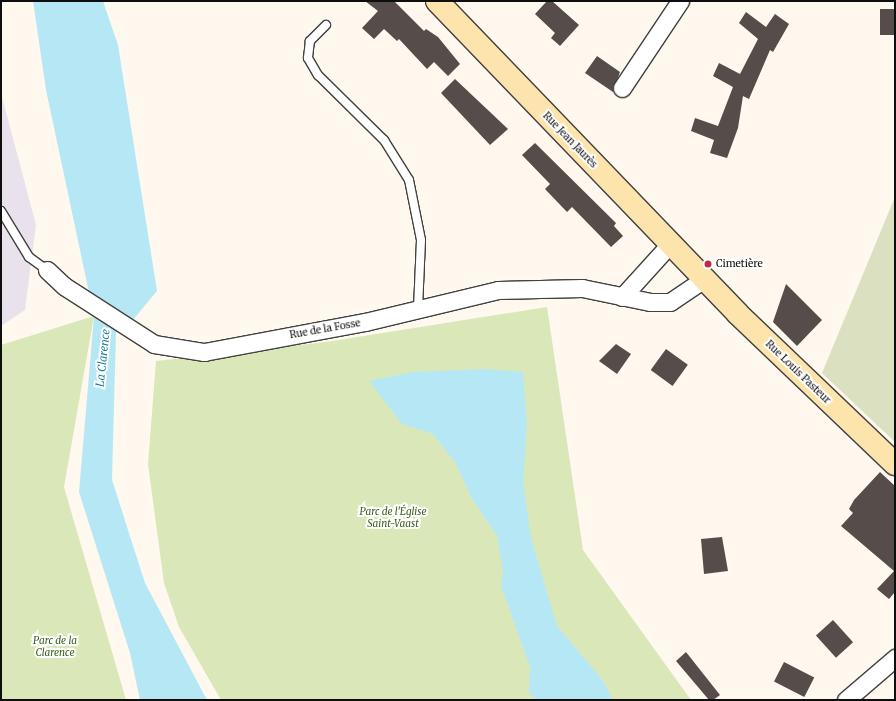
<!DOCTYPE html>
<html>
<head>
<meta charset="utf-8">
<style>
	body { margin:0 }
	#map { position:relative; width:896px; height:701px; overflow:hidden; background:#fef8ef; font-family:Merriweather,serif }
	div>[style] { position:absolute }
	.industrial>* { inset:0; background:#e9e2ec }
	.green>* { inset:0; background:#dae8b9 }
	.cemetery>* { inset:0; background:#dbe0c1 }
	.water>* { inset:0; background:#b5e8f4 }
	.building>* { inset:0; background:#564d4a; transform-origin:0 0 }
	.roads { filter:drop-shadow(1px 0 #414141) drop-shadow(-1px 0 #414141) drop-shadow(0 1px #414141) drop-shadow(0 -1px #414141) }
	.service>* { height:8px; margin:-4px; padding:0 4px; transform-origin:4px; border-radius:4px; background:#fff }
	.minor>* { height:17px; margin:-8.5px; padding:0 8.5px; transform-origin:8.5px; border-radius:8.5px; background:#fff }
	.secondary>* { height:22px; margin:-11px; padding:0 11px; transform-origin:11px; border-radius:11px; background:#fce4ac }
	.dots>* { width:11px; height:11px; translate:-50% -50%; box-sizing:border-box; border:2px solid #fff; border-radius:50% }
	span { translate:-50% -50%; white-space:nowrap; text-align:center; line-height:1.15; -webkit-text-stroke:4px #fff; paint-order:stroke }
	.street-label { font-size:10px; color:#0e0e0e }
	.poi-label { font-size:10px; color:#0e0e0e }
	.left { translate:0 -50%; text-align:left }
	.park-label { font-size:10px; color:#3a6320; font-style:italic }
	.water-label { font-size:11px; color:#1b7b9c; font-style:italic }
	.frame { position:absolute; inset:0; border:2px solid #0e0e0e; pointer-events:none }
</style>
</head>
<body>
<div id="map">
	<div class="industrial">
		<i style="clip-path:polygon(1px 93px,36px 225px,25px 310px,1px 326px)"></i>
	</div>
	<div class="green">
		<i style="clip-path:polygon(547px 307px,583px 550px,691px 700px,221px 700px,179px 627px,164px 583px,148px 464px,156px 361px,326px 342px)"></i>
		<i style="clip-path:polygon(94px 316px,64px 487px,126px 700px,1px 700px,1px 345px)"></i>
	</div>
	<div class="cemetery">
		<i style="clip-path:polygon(895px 197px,895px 442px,822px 373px)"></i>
	</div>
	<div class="water">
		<i style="clip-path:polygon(33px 1px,103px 1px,118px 45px,157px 291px,132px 321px,116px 332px,112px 480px,145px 583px,207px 700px,140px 700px,130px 653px,79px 492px,94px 316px,46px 90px)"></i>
		<i style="clip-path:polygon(484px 369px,523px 372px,527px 426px,523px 481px,531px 538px,557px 626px,601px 678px,613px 700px,537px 700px,529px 693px,530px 667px,501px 586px,503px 571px,497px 536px,471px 497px,455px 462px,433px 434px,402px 424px,369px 381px,413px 372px)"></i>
	</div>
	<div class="building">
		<i style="clip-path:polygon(365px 1px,394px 1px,424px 31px,426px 29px,438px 37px,460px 64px,448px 76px,434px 62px,427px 69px,399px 39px,397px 41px,384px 29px,374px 39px,362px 28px,378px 11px)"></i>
		<i style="clip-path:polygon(547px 1px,552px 1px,579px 25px,560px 46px,551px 38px,555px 33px,535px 14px)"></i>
		<i style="left:880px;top:9px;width:15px;height:26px"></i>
		<i style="clip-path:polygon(746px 12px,766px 27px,775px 14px,789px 24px,773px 52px,770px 50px,749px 99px,743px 96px,738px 128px,727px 158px,710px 153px,714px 140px,691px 131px,695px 118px,718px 126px,733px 87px,713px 76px,719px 63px,740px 74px,758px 39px,739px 23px)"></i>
		<i style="clip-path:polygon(597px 56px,620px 72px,613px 92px,585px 73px)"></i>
		<i style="clip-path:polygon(455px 79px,508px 129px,490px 145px,441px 93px)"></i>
		<i style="clip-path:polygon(535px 143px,616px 223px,614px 226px,623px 236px,611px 247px,572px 207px,567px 212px,545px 189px,550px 184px,522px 155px)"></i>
		<i style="clip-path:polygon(786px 284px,822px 320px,797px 346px,773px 322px)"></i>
		<i style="clip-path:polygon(616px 344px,631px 354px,617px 374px,599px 361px)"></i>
		<i style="left:666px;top:349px;width:27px;height:26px;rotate:36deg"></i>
		<i style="clip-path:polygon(880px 472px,895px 486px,895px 592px,889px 599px,877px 589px,894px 571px,841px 526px,853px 513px,849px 509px,854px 500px)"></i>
		<i style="clip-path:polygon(722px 537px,728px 571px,704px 574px,701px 539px)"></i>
		<i style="left:833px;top:620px;width:30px;height:23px;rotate:48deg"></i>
		<i style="clip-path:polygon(686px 652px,720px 695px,713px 700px,709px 700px,676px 661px)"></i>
		<i style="left:784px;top:662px;width:34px;height:22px;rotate:27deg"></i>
	</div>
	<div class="roads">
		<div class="service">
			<i style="left:326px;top:25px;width:23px;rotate:135deg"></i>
			<i style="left:310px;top:41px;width:17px;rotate:97deg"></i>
			<i style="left:308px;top:58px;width:20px;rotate:60deg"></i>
			<i style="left:318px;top:75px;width:93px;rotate:44.6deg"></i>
			<i style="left:384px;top:140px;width:47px;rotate:58deg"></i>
			<i style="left:409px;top:180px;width:61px;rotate:78.7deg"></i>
			<i style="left:421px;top:240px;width:68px;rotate:92.5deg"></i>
			<i style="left:1px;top:211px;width:54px;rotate:58.7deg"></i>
			<i style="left:29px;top:257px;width:22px;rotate:36deg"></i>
		</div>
		<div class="minor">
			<i style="left:622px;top:88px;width:105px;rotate:-56.3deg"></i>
			<i style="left:47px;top:270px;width:23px;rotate:43deg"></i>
			<i style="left:64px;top:286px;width:107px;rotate:32.8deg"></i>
			<i style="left:154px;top:344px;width:51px;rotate:9.1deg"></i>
			<i style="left:204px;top:352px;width:164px;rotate:-10.6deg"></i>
			<i style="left:365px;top:322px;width:137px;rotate:-13.5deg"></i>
			<i style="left:498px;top:290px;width:84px;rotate:-1.4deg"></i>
			<i style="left:582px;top:288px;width:69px;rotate:11.6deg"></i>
			<i style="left:650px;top:302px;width:20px"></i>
			<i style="left:670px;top:302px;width:41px;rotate:-34.1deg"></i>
			<i style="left:622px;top:297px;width:72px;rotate:-47.8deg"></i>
			<i style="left:846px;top:700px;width:65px;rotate:-40.6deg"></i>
		</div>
		<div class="secondary">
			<i style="left:437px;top:1px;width:434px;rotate:46.1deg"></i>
			<i style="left:738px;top:314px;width:217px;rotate:43.7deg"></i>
		</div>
	</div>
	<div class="dots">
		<i style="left:708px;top:264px;background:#b92a4b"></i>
	</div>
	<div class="street-label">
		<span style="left:570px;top:140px;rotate:46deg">Rue Jean Jaurès</span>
		<span style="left:325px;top:329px;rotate:-10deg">Rue de la Fosse</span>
		<span style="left:798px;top:372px;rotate:44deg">Rue Louis Pasteur</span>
	</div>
	<div class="poi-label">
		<span class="left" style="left:716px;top:264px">Cimetière</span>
	</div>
	<div class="park-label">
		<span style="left:393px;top:517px">Parc de l'Église<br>Saint-Vaast</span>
		<span style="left:55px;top:646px">Parc de la<br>Clarence</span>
	</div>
	<div class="water-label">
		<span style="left:103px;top:358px;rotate:-84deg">La Clarence</span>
	</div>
	<div class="frame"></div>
</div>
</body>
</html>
